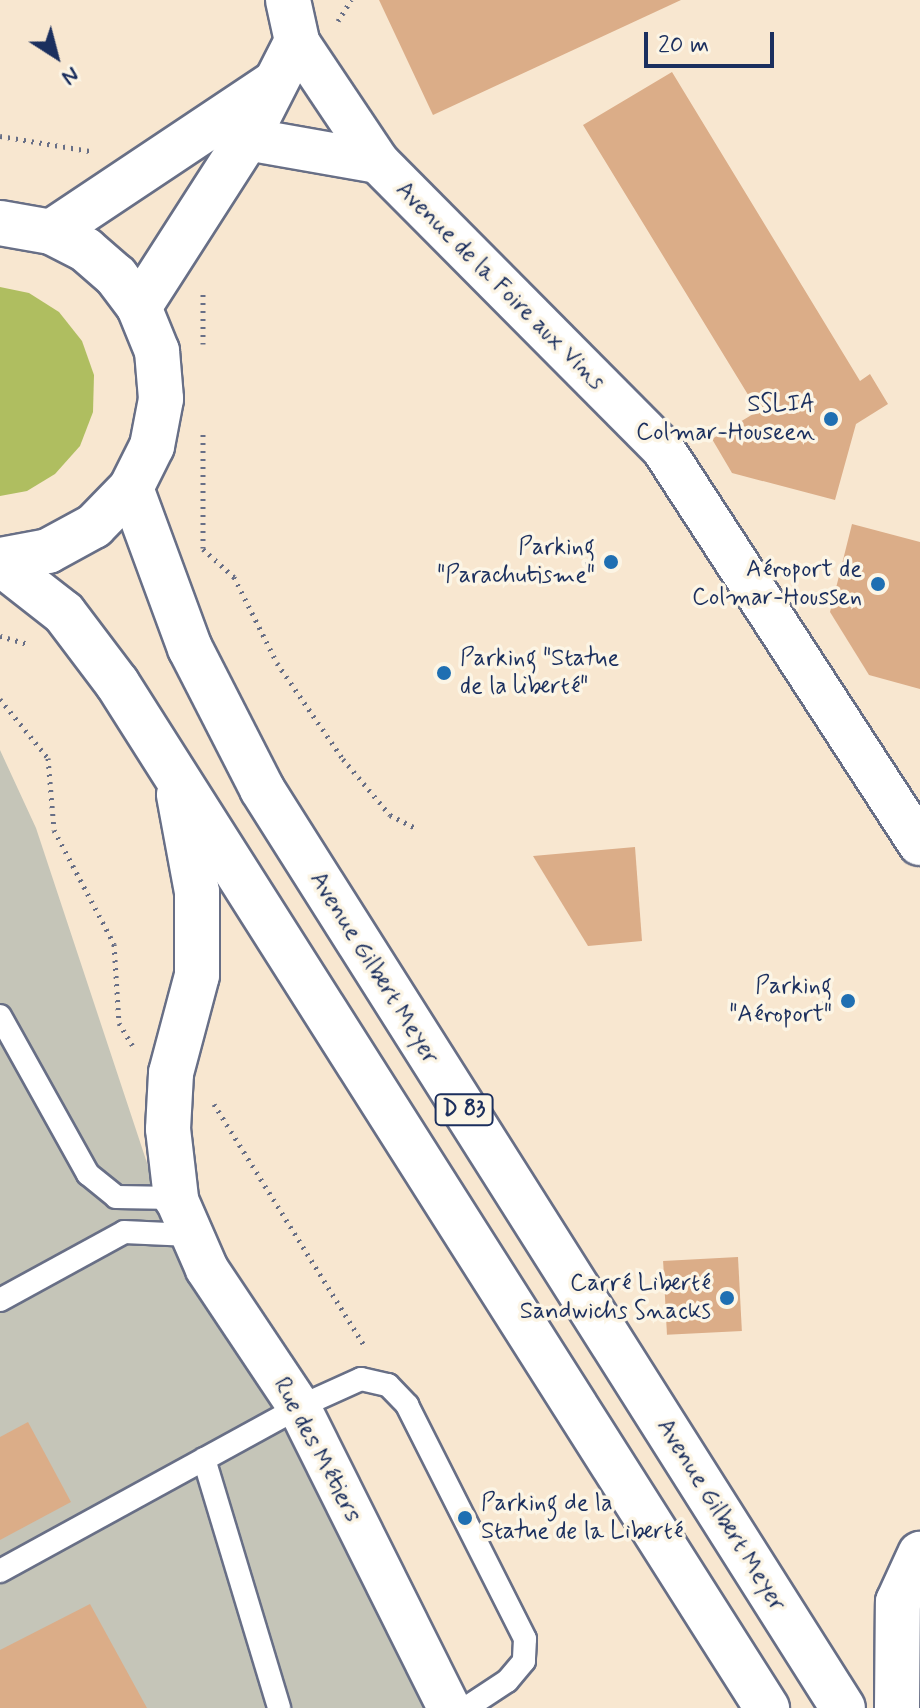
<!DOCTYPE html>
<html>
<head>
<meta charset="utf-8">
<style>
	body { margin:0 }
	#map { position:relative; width:920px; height:1708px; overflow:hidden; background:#f8e7d0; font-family:Mynerve,sans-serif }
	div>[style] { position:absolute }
	.industrial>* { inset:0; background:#c5c5b8 }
	.green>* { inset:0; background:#afbe60 }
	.building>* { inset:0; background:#dbad88; transform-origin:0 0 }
	.path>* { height:5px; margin-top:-2.5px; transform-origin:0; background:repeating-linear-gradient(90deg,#686f86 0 2px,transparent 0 8px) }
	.roads { filter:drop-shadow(2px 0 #686f86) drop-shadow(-2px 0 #686f86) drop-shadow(0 2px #686f86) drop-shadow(0 -2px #686f86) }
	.lane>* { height:22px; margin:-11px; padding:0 11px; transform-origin:11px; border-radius:11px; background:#fff }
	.street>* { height:42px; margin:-21px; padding:0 21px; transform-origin:21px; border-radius:21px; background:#fff }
	.secondary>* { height:44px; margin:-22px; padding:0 22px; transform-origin:22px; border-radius:22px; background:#fff }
	.primary>* { height:44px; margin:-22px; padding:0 22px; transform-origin:22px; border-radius:22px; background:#fff }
	.dots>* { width:22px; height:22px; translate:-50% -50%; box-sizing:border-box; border:4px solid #fcf5e5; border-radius:50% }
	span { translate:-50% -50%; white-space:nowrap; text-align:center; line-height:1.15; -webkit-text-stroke:7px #fcf5e5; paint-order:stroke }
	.shield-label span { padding:2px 6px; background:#fcf5e5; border:2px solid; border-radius:6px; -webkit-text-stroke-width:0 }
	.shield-label { font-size:22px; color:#1b2f5e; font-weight:700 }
	.street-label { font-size:24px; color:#1b2f5e }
	.poi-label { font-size:24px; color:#1b2f5e }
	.right { translate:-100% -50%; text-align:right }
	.left { translate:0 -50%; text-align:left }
	.north { position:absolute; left:16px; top:16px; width:80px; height:80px; -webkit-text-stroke:6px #fcf5e5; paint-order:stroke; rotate:144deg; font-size:22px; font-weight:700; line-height:32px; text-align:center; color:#1b2f5e }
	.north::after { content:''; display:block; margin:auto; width:28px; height:36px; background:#1b2f5e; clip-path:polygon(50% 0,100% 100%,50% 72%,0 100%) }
	.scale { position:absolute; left:644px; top:32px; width:130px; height:36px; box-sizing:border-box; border:4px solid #1b2f5e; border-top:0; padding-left:10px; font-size:24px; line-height:28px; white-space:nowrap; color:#1b2f5e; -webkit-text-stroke:6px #fcf5e5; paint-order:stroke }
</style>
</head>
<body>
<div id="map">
	<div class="industrial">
		<i style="clip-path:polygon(0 750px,36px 828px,149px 1169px,435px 1708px,0 1708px)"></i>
	</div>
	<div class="green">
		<i style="clip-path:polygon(0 287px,29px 293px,59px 312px,82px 341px,94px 375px,93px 412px,80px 446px,55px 474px,27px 491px,0 496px)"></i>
	</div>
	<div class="building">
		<i style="clip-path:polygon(379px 0,681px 0,433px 115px)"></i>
		<i style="clip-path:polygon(672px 72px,860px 381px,870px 374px,888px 404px,856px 424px,835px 500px,732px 473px,712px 439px,758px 411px,583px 125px)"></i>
		<i style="clip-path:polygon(852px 524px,920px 542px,920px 689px,869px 675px,830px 612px)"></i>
		<i style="clip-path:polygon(635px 847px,642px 941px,588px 946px,533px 856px)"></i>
		<i style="left:738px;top:1257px;width:74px;height:75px;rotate:87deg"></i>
		<i style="clip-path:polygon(28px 1422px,71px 1502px,0 1540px,0 1437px)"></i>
		<i style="clip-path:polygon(90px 1604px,147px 1708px,0 1708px,0 1650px)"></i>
	</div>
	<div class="path">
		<i style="left:338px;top:21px;width:25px;rotate:-58deg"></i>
		<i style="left:0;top:136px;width:91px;rotate:9.5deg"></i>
		<i style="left:203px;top:344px;width:54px;rotate:-90deg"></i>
		<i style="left:203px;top:548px;width:118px;rotate:-90deg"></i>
		<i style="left:203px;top:549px;width:42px;rotate:42.1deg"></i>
		<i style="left:234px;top:577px;width:96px;rotate:63.4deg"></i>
		<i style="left:277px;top:663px;width:116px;rotate:55.5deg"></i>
		<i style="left:343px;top:759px;width:73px;rotate:50deg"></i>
		<i style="left:390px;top:815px;width:27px;rotate:27deg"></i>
		<i style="left:0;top:636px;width:29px;rotate:16deg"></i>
		<i style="left:0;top:699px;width:76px;rotate:50.9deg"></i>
		<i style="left:48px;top:758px;width:72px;rotate:85.2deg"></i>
		<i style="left:54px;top:830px;width:129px;rotate:62.2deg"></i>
		<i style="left:114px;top:944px;width:79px;rotate:86.4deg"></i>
		<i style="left:119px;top:1023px;width:26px;rotate:59deg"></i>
		<i style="left:214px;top:1104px;width:286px;rotate:58.1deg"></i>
	</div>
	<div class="roads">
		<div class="lane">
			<i style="left:0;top:1016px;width:181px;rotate:60.9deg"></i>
			<i style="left:88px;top:1174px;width:36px;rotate:39deg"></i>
			<i style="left:116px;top:1197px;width:60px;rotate:1deg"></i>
			<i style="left:0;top:1300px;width:141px;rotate:-28.7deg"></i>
			<i style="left:124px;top:1232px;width:66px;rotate:2.6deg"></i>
			<i style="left:204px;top:1459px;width:260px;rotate:73.2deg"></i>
			<i style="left:0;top:1571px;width:341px;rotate:-28.7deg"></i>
			<i style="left:299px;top:1407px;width:68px;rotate:-24.3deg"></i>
			<i style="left:361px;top:1379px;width:28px;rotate:13deg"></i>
			<i style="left:388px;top:1385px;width:28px;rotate:46deg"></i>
			<i style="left:407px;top:1405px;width:262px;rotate:63.2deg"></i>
			<i style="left:525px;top:1639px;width:22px;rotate:93deg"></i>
			<i style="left:524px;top:1661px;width:26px;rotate:130deg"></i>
			<i style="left:507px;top:1681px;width:49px;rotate:146.6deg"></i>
		</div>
		<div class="street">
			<i style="left:297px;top:41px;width:146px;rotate:56.2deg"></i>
			<i style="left:378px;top:162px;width:404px;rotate:45.2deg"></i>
			<i style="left:663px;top:449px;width:471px;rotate:57deg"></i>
			<i style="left:247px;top:139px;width:133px;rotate:10deg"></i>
			<i style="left:176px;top:1198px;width:77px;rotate:66.4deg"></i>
			<i style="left:207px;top:1269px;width:166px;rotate:56.3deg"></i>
			<i style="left:299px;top:1407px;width:336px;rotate:63.5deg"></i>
		</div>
		<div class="secondary">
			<i style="left:51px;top:232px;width:267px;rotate:-33.7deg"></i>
			<i style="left:139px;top:307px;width:200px;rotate:-57.3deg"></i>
			<i style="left:247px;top:139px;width:110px;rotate:-63deg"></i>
			<i style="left:297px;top:41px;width:42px;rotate:-102.4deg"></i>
		</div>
		<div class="primary">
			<i style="left:0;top:223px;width:52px;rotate:10deg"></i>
			<i style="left:51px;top:232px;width:39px;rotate:27deg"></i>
			<i style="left:86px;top:250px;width:40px;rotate:41deg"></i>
			<i style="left:116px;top:276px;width:39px;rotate:53deg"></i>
			<i style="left:139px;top:307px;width:48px;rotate:67.8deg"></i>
			<i style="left:157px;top:351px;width:48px;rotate:85.2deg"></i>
			<i style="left:161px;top:399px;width:48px;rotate:100.8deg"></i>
			<i style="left:152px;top:446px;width:47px;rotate:116.6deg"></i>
			<i style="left:131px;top:488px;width:53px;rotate:134.2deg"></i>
			<i style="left:94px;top:526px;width:52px;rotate:151.5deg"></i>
			<i style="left:48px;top:551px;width:49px;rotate:169.4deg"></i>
			<i style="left:131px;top:488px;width:171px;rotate:69.8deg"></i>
			<i style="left:190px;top:648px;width:158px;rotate:62.9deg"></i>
			<i style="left:262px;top:789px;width:1087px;rotate:57.7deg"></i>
			<i style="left:0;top:563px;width:81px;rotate:38deg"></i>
			<i style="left:64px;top:613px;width:88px;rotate:52.9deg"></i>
			<i style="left:117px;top:683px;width:1214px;rotate:57.62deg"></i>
			<i style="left:176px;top:1198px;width:69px;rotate:-96.6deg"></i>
			<i style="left:168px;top:1129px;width:56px;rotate:-86.9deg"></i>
			<i style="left:171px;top:1073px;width:101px;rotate:-75.1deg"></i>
			<i style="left:197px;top:975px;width:83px;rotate:-90deg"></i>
			<i style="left:197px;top:892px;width:99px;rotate:-100.5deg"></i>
			<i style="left:897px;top:1708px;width:106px;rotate:-89.5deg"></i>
			<i style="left:898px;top:1602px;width:53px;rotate:-65.4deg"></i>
		</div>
	</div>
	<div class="dots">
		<i style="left:831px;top:419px;background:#1f6fb2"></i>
		<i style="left:611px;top:562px;background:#1f6fb2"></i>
		<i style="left:878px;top:584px;background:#1f6fb2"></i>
		<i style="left:444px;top:673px;background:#1f6fb2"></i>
		<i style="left:848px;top:1001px;background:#1f6fb2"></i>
		<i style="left:727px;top:1298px;background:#1f6fb2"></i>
		<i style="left:465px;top:1518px;background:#1f6fb2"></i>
	</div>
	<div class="shield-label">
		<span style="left:464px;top:1110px">D 83</span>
	</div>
	<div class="street-label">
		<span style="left:500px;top:286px;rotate:45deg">Avenue de la Foire aux Vins</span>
		<span style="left:374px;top:968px;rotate:58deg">Avenue Gilbert Meyer</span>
		<span style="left:317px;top:1450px;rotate:62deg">Rue des Métiers</span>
		<span style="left:721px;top:1515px;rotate:58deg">Avenue Gilbert Meyer</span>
	</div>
	<div class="poi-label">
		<span class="right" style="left:815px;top:419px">SSLIA<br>Colmar-Houseen</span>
		<span class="right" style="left:595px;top:562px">Parking<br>"Parachutisme"</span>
		<span class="right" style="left:862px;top:584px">Aéroport de<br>Colmar-Houssen</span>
		<span class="left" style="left:460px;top:673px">Parking "Statue<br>de la liberté"</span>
		<span class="right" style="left:832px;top:1001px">Parking<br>"Aéroport"</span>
		<span class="right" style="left:711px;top:1298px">Carré Liberté<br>Sandwichs Snacks</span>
		<span class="left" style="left:481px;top:1518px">Parking de la<br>Statue de la Liberté</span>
	</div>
	<div class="north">N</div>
	<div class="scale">20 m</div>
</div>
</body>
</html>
